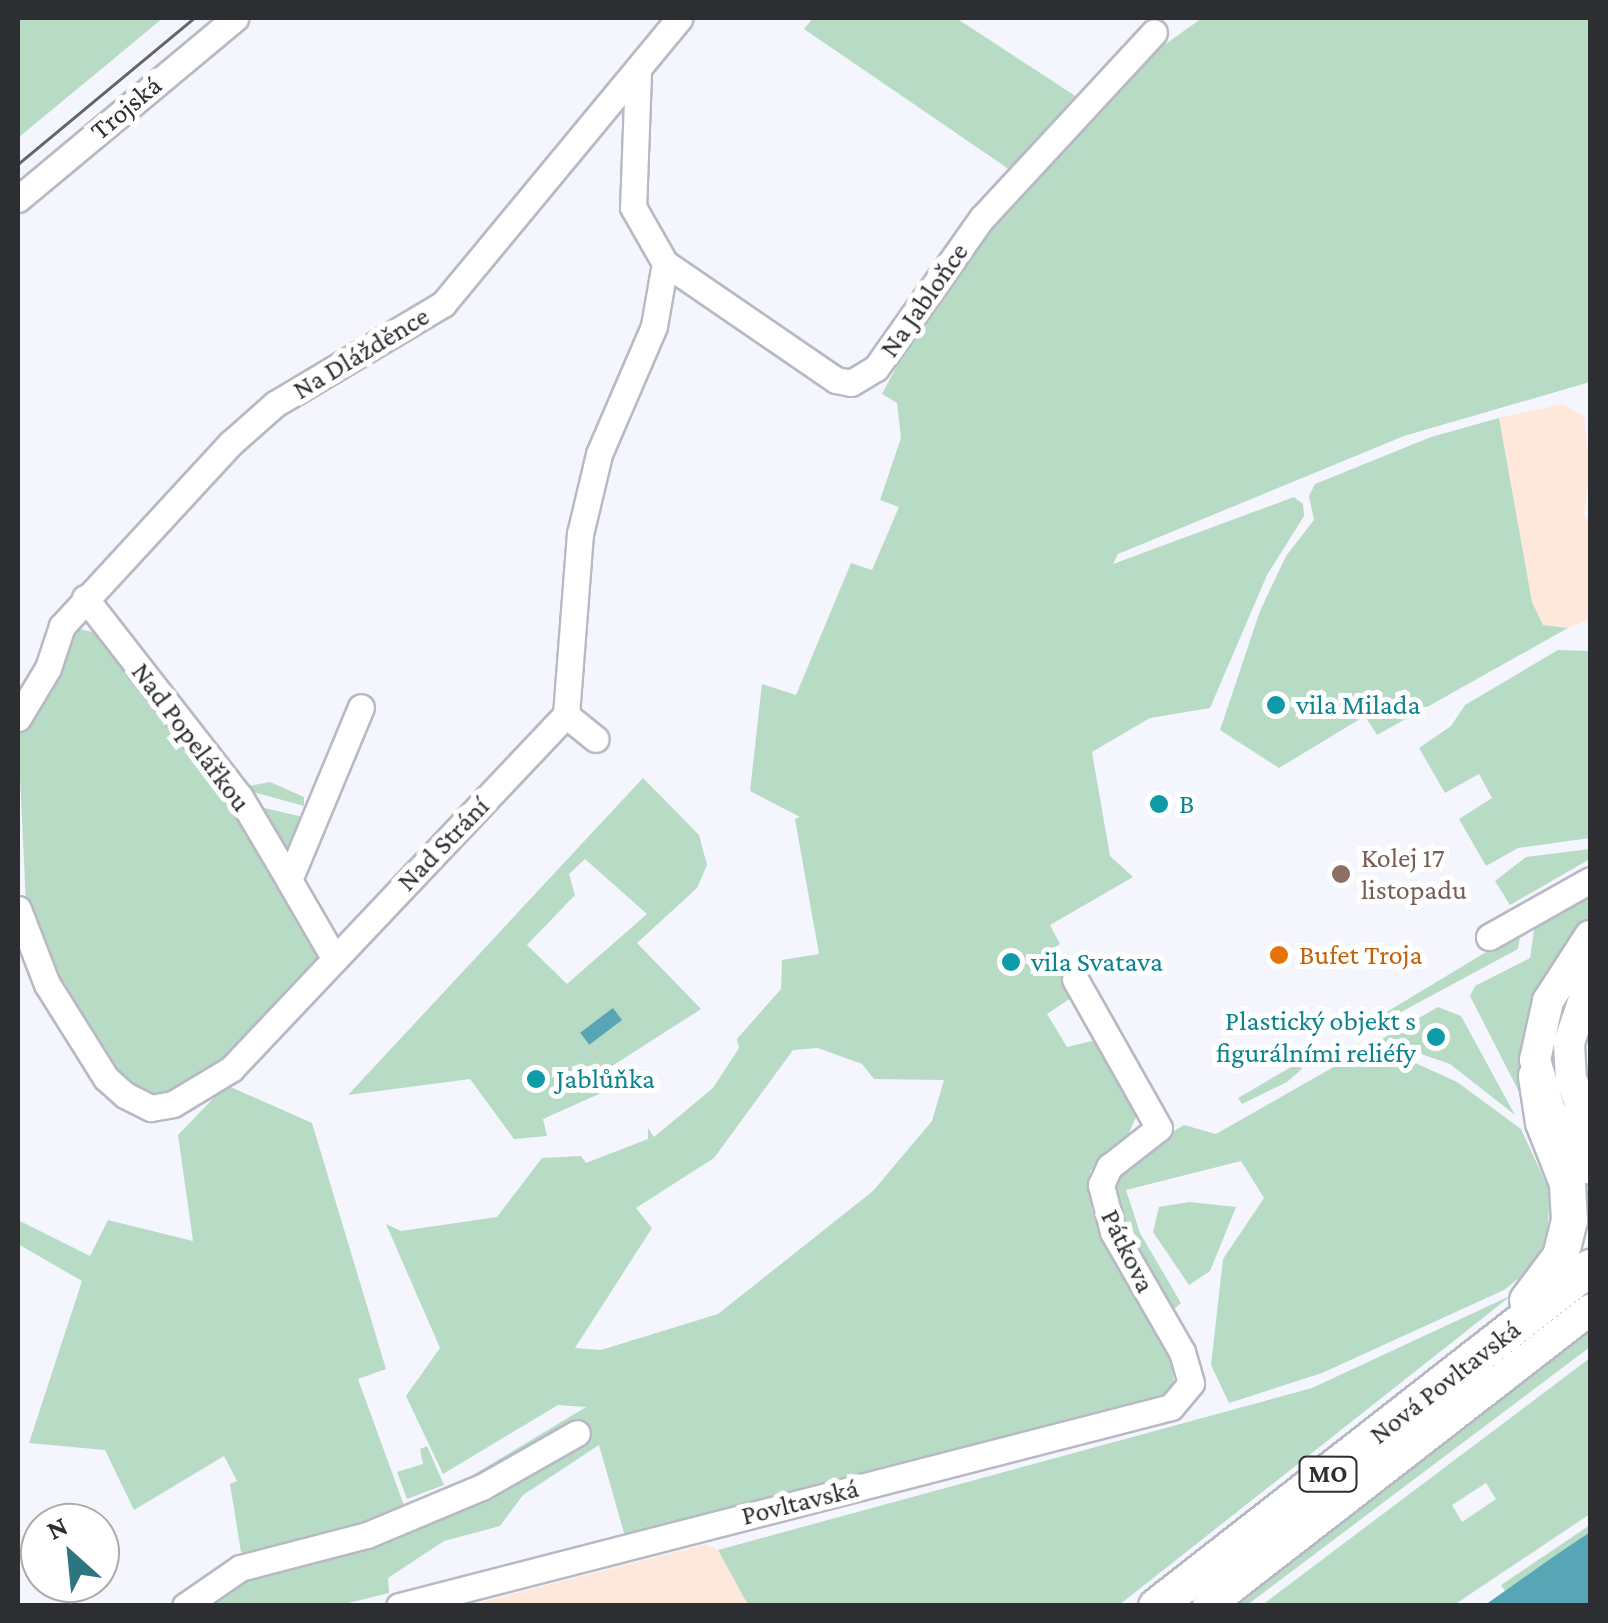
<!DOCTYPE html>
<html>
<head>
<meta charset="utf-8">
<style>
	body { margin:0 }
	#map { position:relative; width:1608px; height:1623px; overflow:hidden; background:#f5f6fd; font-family:"Crimson Pro",serif }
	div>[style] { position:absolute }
	.industrial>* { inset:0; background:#fee7db }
	.green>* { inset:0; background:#b7dbc5 }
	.water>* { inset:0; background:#57a5b5; transform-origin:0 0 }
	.roads { filter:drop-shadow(2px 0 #b7b9c5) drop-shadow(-2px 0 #b7b9c5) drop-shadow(0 2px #b7b9c5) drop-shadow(0 -2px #b7b9c5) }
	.minor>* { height:25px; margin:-12.5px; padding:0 12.5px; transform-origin:12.5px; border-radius:12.5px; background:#fff }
	.major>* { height:30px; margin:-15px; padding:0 15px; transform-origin:15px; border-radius:15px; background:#fff }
	.highway>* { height:35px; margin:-17.5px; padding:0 17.5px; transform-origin:17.5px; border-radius:17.5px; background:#fff }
	.tram>* { height:2.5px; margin:-1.25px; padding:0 1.25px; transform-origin:1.25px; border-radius:1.25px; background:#64656a }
	.dots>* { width:28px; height:28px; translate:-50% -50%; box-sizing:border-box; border:5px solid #fff; border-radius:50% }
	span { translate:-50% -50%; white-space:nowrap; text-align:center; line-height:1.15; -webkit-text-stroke:10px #fff; paint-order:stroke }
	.shield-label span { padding:2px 8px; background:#fff; border:2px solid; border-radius:8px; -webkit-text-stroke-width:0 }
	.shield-label { font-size:25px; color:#2d2e32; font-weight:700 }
	.street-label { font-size:28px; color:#2d2e32 }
	.culture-label { font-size:28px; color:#0d838f }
	.left { translate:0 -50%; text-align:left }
	.right { translate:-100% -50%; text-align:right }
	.education-label { font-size:28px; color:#785e54 }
	.food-label { font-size:28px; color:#c56008 }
	.frame { position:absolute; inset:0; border:20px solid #2d2e32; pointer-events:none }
	.north { position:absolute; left:20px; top:1503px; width:100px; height:100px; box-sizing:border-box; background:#fff; border:2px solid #ababad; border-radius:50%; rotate:333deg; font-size:28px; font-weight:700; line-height:40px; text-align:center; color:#2d2e32 }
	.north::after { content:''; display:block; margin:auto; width:35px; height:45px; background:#2d757f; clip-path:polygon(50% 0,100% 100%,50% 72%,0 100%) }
</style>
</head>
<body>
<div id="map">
	<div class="industrial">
		<i style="clip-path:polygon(1563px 404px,1584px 416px,1590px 471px,1584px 513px,1590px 530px,1590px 619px,1568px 628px,1543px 625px,1532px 602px,1499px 418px)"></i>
		<i style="clip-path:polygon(707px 1544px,718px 1550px,748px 1605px,470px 1605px)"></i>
	</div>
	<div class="green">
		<i style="clip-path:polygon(18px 18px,163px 18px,18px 138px)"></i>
		<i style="clip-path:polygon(813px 18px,956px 18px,1077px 97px,1061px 111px,1067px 116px,1013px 172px,804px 29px)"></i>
		<i style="clip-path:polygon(evenodd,1202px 18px,1590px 18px,1590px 382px,1404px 436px,1118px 554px,1113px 564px,1294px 497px,1303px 504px,1304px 516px,1267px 575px,1210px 708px,1150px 718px,1092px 752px,1110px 856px,1133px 877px,1050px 925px,1060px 944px,1049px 951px,1071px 982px,1071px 998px,1047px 1014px,1067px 1047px,1100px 1039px,1138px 1113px,1127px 1137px,1090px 1171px,1090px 1191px,1092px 1211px,1172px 1352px,1174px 1386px,1159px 1400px,626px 1540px,599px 1445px,523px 1495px,500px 1526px,444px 1541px,388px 1578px,389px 1593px,340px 1605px,204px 1606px,248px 1576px,448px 1490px,586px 1407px,558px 1405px,443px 1474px,406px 1396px,440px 1348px,386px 1224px,401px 1231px,497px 1217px,542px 1158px,581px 1156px,586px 1163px,648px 1139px,648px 1128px,654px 1137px,713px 1088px,739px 1048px,737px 1039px,781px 989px,782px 960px,819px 954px,795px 819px,800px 817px,750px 791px,762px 684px,796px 695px,851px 563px,872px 570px,899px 507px,880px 500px,901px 438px,897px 403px,882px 394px,916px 330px,1007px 210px,1142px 61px,1202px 18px,818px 1048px,862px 1064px,874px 1079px,944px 1080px,932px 1121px,873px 1191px,718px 1314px,601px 1350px,575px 1348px,652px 1228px,636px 1208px,714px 1158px,793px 1050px,818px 1048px)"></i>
		<i style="clip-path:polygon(1499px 418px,1532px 602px,1543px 625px,1568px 628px,1377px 735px,1365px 716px,1279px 768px,1220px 730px,1260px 611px,1286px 556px,1314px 520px,1309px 496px,1315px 484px,1431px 437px)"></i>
		<i style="clip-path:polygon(79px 629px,97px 633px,252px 828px,322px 958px,231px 1061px,182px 1092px,146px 1100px,121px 1082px,79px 1029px,26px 904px,18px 733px,54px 655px)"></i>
		<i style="clip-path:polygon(1558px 650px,1590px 651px,1590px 838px,1518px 848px,1486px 866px,1459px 819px,1492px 798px,1479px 774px,1445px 793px,1419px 748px,1451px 726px,1465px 705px)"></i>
		<i style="clip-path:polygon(evenodd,643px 778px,699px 835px,707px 865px,697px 888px,637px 943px,701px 1009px,609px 1068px,599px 1094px,543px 1119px,547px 1136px,514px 1139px,470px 1079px,348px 1095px,643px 778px,585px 859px,647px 914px,567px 984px,527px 945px,575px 895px,569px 874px,585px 859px)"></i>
		<i style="clip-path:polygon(270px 782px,304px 797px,304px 806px,239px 788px)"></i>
		<i style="clip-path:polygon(252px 805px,303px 817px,289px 853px,283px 850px)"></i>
		<i style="clip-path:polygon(1590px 849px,1590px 859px,1510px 905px,1495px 881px,1526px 857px)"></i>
		<i style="clip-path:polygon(1590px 891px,1590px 919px,1563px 950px,1539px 1131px,1470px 996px,1475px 986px,1530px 958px,1535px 923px)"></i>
		<i style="clip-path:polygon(1521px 931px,1518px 949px,1388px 1019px,1385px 1013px)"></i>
		<i style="clip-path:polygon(1438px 1007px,1461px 1016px,1515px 1115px,1450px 1064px,1380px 1040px)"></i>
		<i style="clip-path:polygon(1374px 1044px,1457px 1082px,1521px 1129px,1550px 1192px,1547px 1237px,1532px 1268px,1504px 1290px,1322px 1373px,1229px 1403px,1211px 1365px,1223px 1259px,1264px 1198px,1241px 1161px,1126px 1190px,1140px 1233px,1181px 1303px,1173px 1310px,1119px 1219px,1115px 1184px,1142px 1150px,1184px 1125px,1216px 1134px)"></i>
		<i style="clip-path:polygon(1298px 1063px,1302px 1069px,1287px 1082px,1242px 1104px,1238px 1098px)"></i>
		<i style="clip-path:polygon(226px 1085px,312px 1123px,386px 1369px,358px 1379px,406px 1511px,248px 1557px,241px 1552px,230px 1484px,237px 1481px,224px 1456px,134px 1510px,105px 1450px,29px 1443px,82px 1281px,18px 1244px,18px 1220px,90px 1256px,108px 1220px,193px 1241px,178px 1135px)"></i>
		<i style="clip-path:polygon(1189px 1202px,1236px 1207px,1210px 1271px,1189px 1285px,1153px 1232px,1159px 1207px)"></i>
		<i style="clip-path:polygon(1512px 1295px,1119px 1605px,748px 1605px,718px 1550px,1312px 1388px)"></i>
		<i style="clip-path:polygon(1590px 1323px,1590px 1347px,1247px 1605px,1227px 1606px)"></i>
		<i style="clip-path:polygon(evenodd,1590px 1358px,1590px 1514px,1454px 1605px,1262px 1605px,1590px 1358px,1486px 1483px,1496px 1499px,1462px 1522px,1452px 1505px,1486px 1483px)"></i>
		<i style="clip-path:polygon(427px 1446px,444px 1485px,407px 1499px,397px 1472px,423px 1464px,420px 1449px)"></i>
		<i style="clip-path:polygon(1590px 1525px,1590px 1532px,1505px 1591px,1501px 1585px)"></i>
	</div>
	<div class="water">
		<i style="left:613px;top:1008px;width:15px;height:41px;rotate:53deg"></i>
		<i style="clip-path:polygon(1590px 1532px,1590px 1605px,1485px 1605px,1553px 1557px)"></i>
	</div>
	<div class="roads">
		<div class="minor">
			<i style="left:638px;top:73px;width:134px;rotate:92.1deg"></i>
			<i style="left:633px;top:207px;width:64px;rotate:60.3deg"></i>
			<i style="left:665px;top:263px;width:207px;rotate:34.4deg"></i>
			<i style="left:836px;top:380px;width:15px;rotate:11deg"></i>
			<i style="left:851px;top:383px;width:29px;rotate:-31deg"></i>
			<i style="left:876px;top:368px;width:184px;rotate:-54.8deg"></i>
			<i style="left:982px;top:218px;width:253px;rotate:-47.2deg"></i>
			<i style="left:18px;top:199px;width:283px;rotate:-39.8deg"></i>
			<i style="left:85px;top:598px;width:252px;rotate:52.1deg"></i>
			<i style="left:240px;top:797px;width:96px;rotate:59.4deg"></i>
			<i style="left:566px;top:715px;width:38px;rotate:39deg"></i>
			<i style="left:18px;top:718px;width:58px;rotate:-59deg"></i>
			<i style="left:48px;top:668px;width:44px;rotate:-71.6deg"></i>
			<i style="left:62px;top:626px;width:249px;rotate:-47.3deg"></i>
			<i style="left:231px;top:443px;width:59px;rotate:-41.6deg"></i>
			<i style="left:275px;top:404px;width:196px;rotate:-30.8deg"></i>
			<i style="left:443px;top:304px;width:371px;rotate:-50.4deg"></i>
			<i style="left:18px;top:909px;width:80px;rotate:68.9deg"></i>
			<i style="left:47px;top:984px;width:111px;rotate:57.9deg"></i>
			<i style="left:106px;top:1078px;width:25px;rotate:42deg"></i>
			<i style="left:125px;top:1095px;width:29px;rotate:27deg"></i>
			<i style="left:151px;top:1108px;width:22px;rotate:-10deg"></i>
			<i style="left:173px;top:1104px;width:68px;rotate:-31.1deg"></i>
			<i style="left:231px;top:1069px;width:487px;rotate:-46.6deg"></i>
			<i style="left:566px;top:715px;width:182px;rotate:-85.6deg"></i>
			<i style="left:580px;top:534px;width:82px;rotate:-76.6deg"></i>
			<i style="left:599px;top:454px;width:139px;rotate:-66.7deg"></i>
			<i style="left:654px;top:326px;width:64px;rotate:-80.1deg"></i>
			<i style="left:1489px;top:937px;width:116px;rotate:-29.4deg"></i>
			<i style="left:333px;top:956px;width:88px;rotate:-120.1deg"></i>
			<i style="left:289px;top:880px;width:187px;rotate:-67.4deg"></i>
			<i style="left:185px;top:1606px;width:67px;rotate:-34.6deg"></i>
			<i style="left:240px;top:1568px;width:131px;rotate:-14.6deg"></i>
			<i style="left:367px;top:1535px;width:125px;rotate:-22.7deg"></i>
			<i style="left:482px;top:1487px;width:109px;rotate:-29.6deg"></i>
			<i style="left:399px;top:1606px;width:797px;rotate:-14.45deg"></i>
			<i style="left:1171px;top:1407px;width:31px;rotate:-50deg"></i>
			<i style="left:1191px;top:1383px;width:32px;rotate:-106deg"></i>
			<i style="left:1182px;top:1352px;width:138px;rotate:-119.9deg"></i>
			<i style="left:1113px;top:1232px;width:49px;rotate:-104.3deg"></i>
			<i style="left:1101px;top:1185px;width:20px;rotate:-66deg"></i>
			<i style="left:1109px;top:1167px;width:63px;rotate:-38deg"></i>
			<i style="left:1159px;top:1128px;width:171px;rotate:-119.4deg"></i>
		</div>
		<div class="major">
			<i style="left:1590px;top:936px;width:77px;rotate:122.9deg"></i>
			<i style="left:1548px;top:1001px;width:60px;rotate:102.4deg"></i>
			<i style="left:1535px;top:1060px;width:53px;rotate:73.6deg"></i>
			<i style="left:1550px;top:1111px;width:70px;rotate:55.4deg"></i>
			<i style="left:1590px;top:982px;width:65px;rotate:109deg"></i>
			<i style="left:1569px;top:1043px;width:35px;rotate:87deg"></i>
			<i style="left:1571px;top:1078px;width:56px;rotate:70.3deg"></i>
			<i style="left:1208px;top:1606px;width:483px;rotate:-37.8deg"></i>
		</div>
		<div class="highway">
			<i style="left:1527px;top:1300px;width:55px;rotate:-53.1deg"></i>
			<i style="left:1560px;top:1256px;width:36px;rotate:-76deg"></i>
			<i style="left:1569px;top:1221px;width:38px;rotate:-93deg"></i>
			<i style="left:1567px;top:1183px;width:66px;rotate:-111.5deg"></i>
			<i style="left:1543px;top:1122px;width:47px;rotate:-98.7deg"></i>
			<i style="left:1156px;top:1606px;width:551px;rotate:-37.99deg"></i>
		</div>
	</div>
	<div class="tram">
		<i style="left:18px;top:164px;width:229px;rotate:-39.7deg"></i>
	</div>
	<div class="dots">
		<i style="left:1276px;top:705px;background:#0f9aa8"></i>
		<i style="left:1159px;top:804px;background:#0f9aa8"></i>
		<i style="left:1341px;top:874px;background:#8d6e63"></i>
		<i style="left:1279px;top:955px;background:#e8710a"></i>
		<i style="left:1011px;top:962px;background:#0f9aa8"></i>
		<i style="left:1436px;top:1037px;background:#0f9aa8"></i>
		<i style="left:536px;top:1079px;background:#0f9aa8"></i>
	</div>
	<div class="shield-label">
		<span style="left:1328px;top:1474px">MO</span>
	</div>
	<div class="street-label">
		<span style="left:126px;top:108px;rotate:-40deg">Trojská</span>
		<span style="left:924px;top:300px;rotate:-55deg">Na Jabloňce</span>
		<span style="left:361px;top:353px;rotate:-31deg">Na Dlážděnce</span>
		<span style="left:191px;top:737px;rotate:53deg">Nad Popelářkou</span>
		<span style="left:443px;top:844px;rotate:-46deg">Nad Strání</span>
		<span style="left:1128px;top:1251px;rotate:64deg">Pátkova</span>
		<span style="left:1445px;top:1382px;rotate:-38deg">Nová Povltavská</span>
		<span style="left:800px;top:1502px;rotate:-14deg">Povltavská</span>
	</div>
	<div class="culture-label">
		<span class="left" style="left:1296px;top:705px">vila Milada</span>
		<span class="left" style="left:1179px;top:804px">B</span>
		<span class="left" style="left:1031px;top:962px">vila Svatava</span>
		<span class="right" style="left:1416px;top:1037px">Plastický objekt s<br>figurálními reliéfy</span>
		<span class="left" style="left:556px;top:1079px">Jablůňka</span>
	</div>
	<div class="education-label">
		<span class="left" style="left:1361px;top:874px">Kolej 17<br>listopadu</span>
	</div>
	<div class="food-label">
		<span class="left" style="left:1299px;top:955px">Bufet Troja</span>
	</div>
	<div class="frame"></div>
	<div class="north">N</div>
</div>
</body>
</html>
